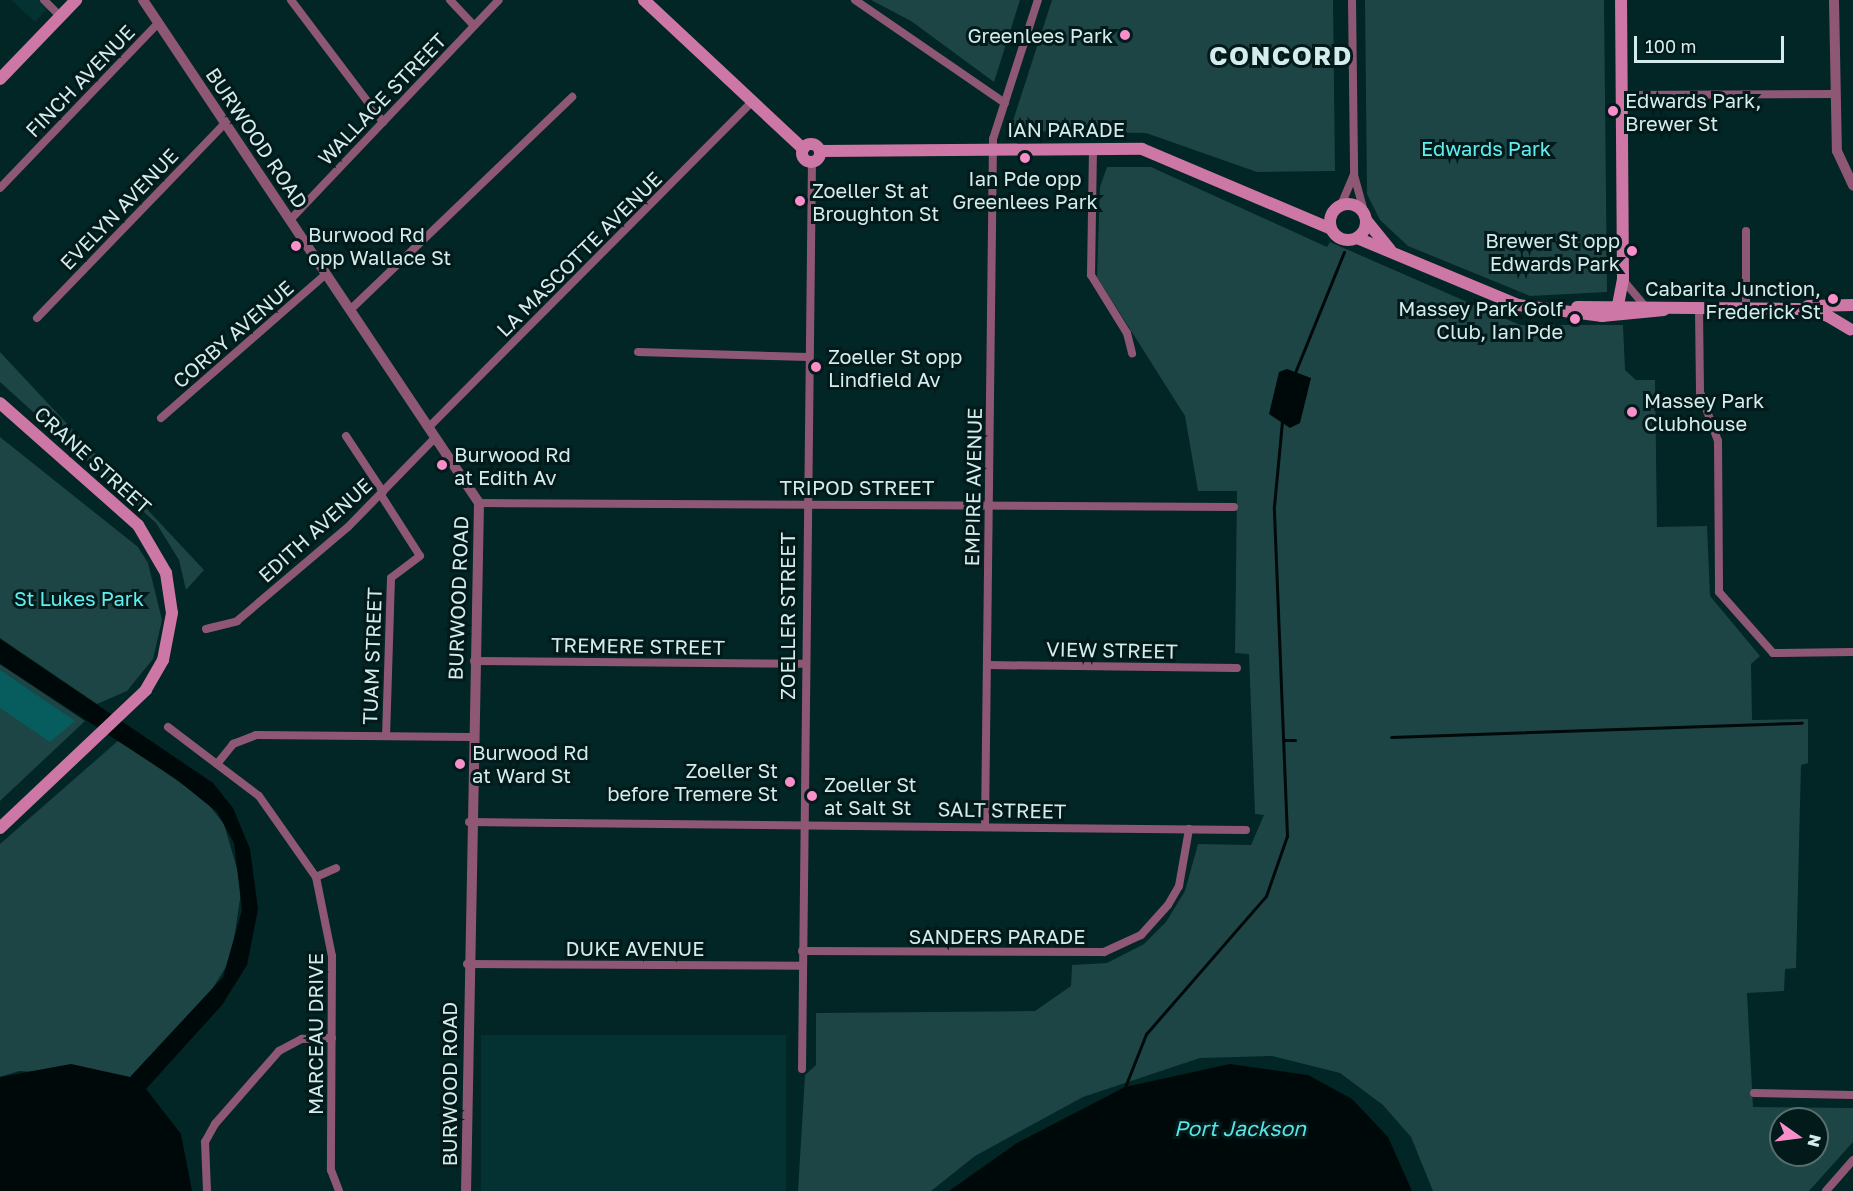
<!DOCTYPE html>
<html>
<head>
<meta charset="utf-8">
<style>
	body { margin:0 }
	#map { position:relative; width:1853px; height:1191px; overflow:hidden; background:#022525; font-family:"Golos Text",sans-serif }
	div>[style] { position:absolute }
	.built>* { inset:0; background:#043131; transform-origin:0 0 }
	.green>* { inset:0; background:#1d4546 }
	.forest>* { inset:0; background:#075c5d }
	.water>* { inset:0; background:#000909 }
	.stream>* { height:3px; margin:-1.5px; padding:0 1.5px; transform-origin:1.5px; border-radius:1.5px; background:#000909 }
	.minor>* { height:8px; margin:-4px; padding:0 4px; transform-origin:4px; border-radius:4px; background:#8e5875 }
	.tertiary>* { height:10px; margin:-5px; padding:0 5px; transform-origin:5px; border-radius:5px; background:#8e5875 }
	.secondary>* { height:12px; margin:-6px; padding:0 6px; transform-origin:6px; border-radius:6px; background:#cd77a7 }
	.secondary>.ring { margin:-6px; padding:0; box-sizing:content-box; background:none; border:12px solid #cd77a7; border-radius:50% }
	.dots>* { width:16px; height:16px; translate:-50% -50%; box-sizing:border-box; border:3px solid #031a1a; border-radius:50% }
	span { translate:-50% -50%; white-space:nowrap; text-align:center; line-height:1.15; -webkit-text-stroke:6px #031a1a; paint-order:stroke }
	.poi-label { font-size:20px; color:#d5ecec }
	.right { translate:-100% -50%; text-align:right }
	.left { translate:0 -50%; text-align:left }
	.street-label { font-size:20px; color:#d5ecec }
	.park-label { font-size:20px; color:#62edee }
	.water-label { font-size:21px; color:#58e4e5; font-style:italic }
	.district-label { font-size:26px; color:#d5ecec; font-weight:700; letter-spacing:1.5px }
	.north { position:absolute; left:1769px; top:1107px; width:60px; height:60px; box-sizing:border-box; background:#031a1a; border:2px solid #576e6e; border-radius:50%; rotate:104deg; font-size:16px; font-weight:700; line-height:24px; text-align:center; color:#d5ecec }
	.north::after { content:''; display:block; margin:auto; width:21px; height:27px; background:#f98fca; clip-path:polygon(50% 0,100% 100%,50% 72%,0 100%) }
	.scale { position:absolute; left:1634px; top:36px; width:150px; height:27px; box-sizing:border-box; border:3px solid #d5ecec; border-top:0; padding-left:8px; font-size:18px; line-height:21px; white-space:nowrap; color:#d5ecec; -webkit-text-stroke:4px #031a1a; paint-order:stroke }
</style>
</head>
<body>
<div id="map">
	<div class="built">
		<i style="clip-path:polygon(11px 0,38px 0,48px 9px,35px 22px)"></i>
		<i style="left:481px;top:1035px;width:305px;height:156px"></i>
	</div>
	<div class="green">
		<i style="clip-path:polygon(871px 0,1020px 0,994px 82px,911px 21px)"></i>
		<i style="clip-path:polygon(1052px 0,1333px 0,1335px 171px,1257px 172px,1146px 133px,1019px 131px,1012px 124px)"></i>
		<i style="clip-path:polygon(1365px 0,1604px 0,1607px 292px,1530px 296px,1408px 246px,1380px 220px,1367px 194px)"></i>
		<i style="clip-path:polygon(evenodd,1107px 167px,1151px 167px,1327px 247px,1330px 242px,1520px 325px,1623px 325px,1625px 370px,1636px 380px,1655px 380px,1657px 527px,1707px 526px,1710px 596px,1760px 656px,1751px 664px,1752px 720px,1808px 719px,1808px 763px,1801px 765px,1796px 968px,1785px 969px,1784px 991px,1747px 993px,1753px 1107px,1853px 1108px,1853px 1142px,1809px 1191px,1433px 1191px,1411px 1137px,1383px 1105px,1340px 1073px,1272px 1056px,1200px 1058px,1083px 1097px,975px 1156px,931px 1191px,798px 1191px,805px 1075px,816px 1065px,816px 1013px,1035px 1011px,1071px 986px,1072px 965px,1107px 963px,1144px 944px,1166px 922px,1185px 891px,1198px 844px,1251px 845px,1264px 815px,1255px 814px,1249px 654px,1235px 653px,1237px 491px,1198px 491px,1185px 416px,1097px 277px,1100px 187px,1107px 167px,1781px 1119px,1817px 1119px,1817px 1155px,1781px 1155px,1781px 1119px)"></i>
		<i style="clip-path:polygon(0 352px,204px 570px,186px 590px,179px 560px,156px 523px,0 382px)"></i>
		<i style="clip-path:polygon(0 437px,138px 547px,148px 563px,162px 620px,153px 659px,127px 691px,97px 704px,0 638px)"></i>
		<i style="clip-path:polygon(0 664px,85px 721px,0 801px)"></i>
		<i style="clip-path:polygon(119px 740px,205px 800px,224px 824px,242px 886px,231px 959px,209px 994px,130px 1078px,19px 1071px,0 1077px,0 844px)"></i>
	</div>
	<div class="forest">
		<i style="clip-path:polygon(0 670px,75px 721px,50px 742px,0 708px)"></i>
	</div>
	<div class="water">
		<i style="clip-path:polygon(1287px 369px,1311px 378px,1300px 423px,1290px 428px,1269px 414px,1279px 372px)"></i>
		<i style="clip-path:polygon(0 639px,213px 783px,233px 808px,250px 849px,258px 909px,247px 965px,222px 1005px,146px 1089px,181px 1134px,192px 1191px,0 1191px,0 1077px,71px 1064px,130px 1077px,223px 977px,242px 910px,234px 843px,217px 812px,176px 779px,0 664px)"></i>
		<i style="clip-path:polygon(1230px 1064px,1308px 1075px,1352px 1099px,1388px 1137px,1412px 1191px,949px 1191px,1017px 1143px,1125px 1087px)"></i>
	</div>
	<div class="stream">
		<i style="left:1294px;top:375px;width:133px;rotate:-67.9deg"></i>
		<i style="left:1391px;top:737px;width:411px;rotate:-2deg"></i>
		<i style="left:1285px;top:740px;width:10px"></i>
		<i style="left:1125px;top:1087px;width:57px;rotate:-68.4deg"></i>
		<i style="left:1146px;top:1034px;width:183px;rotate:-49deg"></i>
		<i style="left:1266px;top:896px;width:64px;rotate:-70.7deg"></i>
		<i style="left:1287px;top:836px;width:330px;rotate:-92.3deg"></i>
		<i style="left:1274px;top:506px;width:84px;rotate:-84.6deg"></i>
	</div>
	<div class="minor">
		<i style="left:44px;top:0;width:23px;rotate:45deg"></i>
		<i style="left:291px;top:0;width:153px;rotate:53deg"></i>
		<i style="left:450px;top:0;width:35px;rotate:47deg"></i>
		<i style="left:855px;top:0;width:182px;rotate:34.5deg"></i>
		<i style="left:1352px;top:0;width:175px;rotate:89.3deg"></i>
		<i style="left:1354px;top:175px;width:41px;rotate:74.6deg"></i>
		<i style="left:1622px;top:95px;width:213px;rotate:-0.3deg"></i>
		<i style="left:1093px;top:148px;width:127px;rotate:90.9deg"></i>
		<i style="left:1091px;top:275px;width:68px;rotate:58.2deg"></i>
		<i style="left:1127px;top:333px;width:21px;rotate:76deg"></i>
		<i style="left:0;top:188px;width:228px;rotate:-46.2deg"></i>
		<i style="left:1341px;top:205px;width:33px;rotate:-67deg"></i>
		<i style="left:290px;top:220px;width:303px;rotate:-46.5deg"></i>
		<i style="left:1746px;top:231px;width:78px;rotate:90deg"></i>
		<i style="left:1623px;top:280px;width:33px;rotate:50deg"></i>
		<i style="left:350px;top:310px;width:308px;rotate:-43.8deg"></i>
		<i style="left:1699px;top:310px;width:82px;rotate:89.3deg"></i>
		<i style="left:1700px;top:392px;width:52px;rotate:69.8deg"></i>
		<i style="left:1718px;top:441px;width:151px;rotate:89.6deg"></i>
		<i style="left:1719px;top:592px;width:81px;rotate:48.5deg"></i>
		<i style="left:1773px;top:653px;width:80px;rotate:-0.7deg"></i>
		<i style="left:37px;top:318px;width:271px;rotate:-46deg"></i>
		<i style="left:638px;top:352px;width:170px;rotate:1.7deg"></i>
		<i style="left:161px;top:418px;width:219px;rotate:-41.1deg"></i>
		<i style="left:428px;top:428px;width:460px;rotate:-45.2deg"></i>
		<i style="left:346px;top:436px;width:67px;rotate:56.5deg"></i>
		<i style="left:381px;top:495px;width:72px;rotate:57.4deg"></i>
		<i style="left:420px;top:556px;width:36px;rotate:143deg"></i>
		<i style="left:391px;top:578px;width:158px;rotate:91.8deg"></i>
		<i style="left:479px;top:503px;width:755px;rotate:0.3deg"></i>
		<i style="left:206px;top:629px;width:32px;rotate:-14deg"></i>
		<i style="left:237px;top:621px;width:145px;rotate:-40.3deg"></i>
		<i style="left:348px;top:527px;width:124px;rotate:-45.7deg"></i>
		<i style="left:474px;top:661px;width:329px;rotate:0.5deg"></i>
		<i style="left:987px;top:665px;width:250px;rotate:0.7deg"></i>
		<i style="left:168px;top:727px;width:114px;rotate:37.2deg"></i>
		<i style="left:259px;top:796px;width:99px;rotate:54.9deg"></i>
		<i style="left:316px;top:877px;width:81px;rotate:78.6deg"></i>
		<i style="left:332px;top:956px;width:214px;rotate:90.3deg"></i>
		<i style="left:331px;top:1170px;width:22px;rotate:69deg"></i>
		<i style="left:217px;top:764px;width:26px;rotate:-51deg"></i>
		<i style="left:233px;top:744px;width:25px;rotate:-21deg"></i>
		<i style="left:256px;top:735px;width:215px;rotate:0.5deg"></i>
		<i style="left:469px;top:822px;width:777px;rotate:0.59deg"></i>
		<i style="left:985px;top:826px;width:687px;rotate:-89.33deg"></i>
		<i style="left:993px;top:139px;width:146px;rotate:-72.1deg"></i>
		<i style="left:316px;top:877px;width:22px;rotate:-24deg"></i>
		<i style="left:802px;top:951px;width:302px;rotate:0.2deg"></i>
		<i style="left:1104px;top:952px;width:41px;rotate:-24.7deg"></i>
		<i style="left:1141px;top:935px;width:40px;rotate:-48deg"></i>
		<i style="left:1168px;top:905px;width:22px;rotate:-60deg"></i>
		<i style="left:1179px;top:886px;width:58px;rotate:-80deg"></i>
		<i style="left:467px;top:964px;width:335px;rotate:0.3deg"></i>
		<i style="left:802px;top:1069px;width:906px;rotate:-89.37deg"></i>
		<i style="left:1754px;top:1093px;width:99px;rotate:1.2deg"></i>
		<i style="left:207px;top:1191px;width:49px;rotate:-92.3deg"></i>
		<i style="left:205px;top:1142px;width:21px;rotate:-61deg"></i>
		<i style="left:215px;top:1124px;width:97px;rotate:-48.8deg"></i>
		<i style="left:279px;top:1051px;width:26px;rotate:-28deg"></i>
		<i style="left:302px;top:1039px;width:30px;rotate:-2deg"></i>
		<i style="left:1826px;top:1191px;width:41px;rotate:-48.9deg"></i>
	</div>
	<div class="tertiary">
		<i style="left:143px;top:0;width:605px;rotate:56.26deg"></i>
		<i style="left:479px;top:503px;width:688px;rotate:91.08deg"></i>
		<i style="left:1834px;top:0;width:151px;rotate:88.9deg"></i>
		<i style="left:1837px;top:151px;width:38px;rotate:65deg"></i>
	</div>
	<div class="secondary">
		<i style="left:644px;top:0;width:218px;rotate:43.1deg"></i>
		<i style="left:0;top:79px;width:110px;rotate:-46.1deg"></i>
		<i class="ring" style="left:802px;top:144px;width:6px;height:6px"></i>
		<i style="left:820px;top:151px;width:322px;rotate:-0.4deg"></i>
		<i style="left:1142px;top:149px;width:205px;rotate:22.9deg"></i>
		<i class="ring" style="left:1330px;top:204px;width:24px;height:24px"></i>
		<i style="left:1366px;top:220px;width:38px;rotate:51deg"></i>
		<i style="left:1357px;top:238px;width:174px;rotate:22.6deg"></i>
		<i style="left:1518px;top:305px;width:85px;rotate:7.5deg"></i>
		<i style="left:1602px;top:316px;width:62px;rotate:-5.5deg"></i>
		<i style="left:1618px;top:305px;width:25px;rotate:-79deg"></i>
		<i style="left:1623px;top:280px;width:280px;rotate:-90.4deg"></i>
		<i style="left:1808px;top:306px;width:45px;rotate:-1.3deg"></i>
		<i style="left:1577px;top:307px;width:221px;rotate:0.5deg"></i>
		<i style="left:1798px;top:309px;width:31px;rotate:13deg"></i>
		<i style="left:1828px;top:316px;width:26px;rotate:31deg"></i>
		<i style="left:0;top:403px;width:184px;rotate:41.5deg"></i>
		<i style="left:138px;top:525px;width:56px;rotate:59.7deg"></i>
		<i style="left:166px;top:573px;width:40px;rotate:81.5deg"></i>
		<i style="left:172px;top:613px;width:48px;rotate:100.8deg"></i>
		<i style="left:163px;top:660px;width:34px;rotate:120deg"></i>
		<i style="left:146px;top:690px;width:201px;rotate:136.6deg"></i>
	</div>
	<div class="dots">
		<i style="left:1125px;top:35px;background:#f98fca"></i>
		<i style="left:1613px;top:111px;background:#f98fca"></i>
		<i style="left:1025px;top:158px;background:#f98fca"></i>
		<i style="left:800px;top:201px;background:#f98fca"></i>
		<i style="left:296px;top:246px;background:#f98fca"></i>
		<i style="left:1632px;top:251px;background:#f98fca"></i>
		<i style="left:1833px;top:299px;background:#f98fca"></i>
		<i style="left:1575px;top:319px;background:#f98fca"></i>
		<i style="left:816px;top:367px;background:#f98fca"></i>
		<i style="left:1632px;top:412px;background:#f98fca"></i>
		<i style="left:442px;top:465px;background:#f98fca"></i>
		<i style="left:460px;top:764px;background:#f98fca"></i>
		<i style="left:790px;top:782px;background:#f98fca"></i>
		<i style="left:812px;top:796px;background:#f98fca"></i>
	</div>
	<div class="poi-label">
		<span class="right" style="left:1113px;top:35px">Greenlees Park</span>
		<span class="left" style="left:1625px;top:112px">Edwards Park,<br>Brewer St</span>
		<span style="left:1025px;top:190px">Ian Pde opp<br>Greenlees Park</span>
		<span class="left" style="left:812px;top:202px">Zoeller St at<br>Broughton St</span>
		<span class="left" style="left:308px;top:246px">Burwood Rd<br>opp Wallace St</span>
		<span class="right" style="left:1620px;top:252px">Brewer St opp<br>Edwards Park</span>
		<span class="right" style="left:1821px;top:300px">Cabarita Junction,<br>Frederick St</span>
		<span class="right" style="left:1563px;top:320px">Massey Park Golf<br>Club, Ian Pde</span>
		<span class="left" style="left:828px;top:368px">Zoeller St opp<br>Lindfield Av</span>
		<span class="left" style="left:1644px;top:412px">Massey Park<br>Clubhouse</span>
		<span class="left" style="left:454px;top:466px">Burwood Rd<br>at Edith Av</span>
		<span class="left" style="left:472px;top:764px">Burwood Rd<br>at Ward St</span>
		<span class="right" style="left:778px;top:782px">Zoeller St<br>before Tremere St</span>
		<span class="left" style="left:824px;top:796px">Zoeller St<br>at Salt St</span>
	</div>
	<div class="street-label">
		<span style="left:80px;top:81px;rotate:-46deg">FINCH AVENUE</span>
		<span style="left:382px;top:99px;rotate:-46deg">WALLACE STREET</span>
		<span style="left:1066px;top:129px">IAN PARADE</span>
		<span style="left:257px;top:138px;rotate:56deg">BURWOOD ROAD</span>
		<span style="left:119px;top:209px;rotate:-46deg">EVELYN AVENUE</span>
		<span style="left:579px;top:254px;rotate:-45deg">LA MASCOTTE AVENUE</span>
		<span style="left:233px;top:334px;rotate:-41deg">CORBY AVENUE</span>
		<span style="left:93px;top:460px;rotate:42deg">CRANE STREET</span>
		<span style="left:857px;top:487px">TRIPOD STREET</span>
		<span style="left:973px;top:487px;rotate:-89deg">EMPIRE AVENUE</span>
		<span style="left:315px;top:530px;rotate:-42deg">EDITH AVENUE</span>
		<span style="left:458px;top:598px;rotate:-88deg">BURWOOD ROAD</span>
		<span style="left:787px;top:616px;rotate:-90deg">ZOELLER STREET</span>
		<span style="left:638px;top:646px;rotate:1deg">TREMERE STREET</span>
		<span style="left:1112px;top:650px;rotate:1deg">VIEW STREET</span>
		<span style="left:372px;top:656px;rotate:-88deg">TUAM STREET</span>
		<span style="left:1002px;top:810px;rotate:1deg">SALT STREET</span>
		<span style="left:997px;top:936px">SANDERS PARADE</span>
		<span style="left:635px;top:948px">DUKE AVENUE</span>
		<span style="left:315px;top:1034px;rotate:-90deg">MARCEAU DRIVE</span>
		<span style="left:449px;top:1084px;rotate:-90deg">BURWOOD ROAD</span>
	</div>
	<div class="park-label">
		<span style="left:1486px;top:148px">Edwards Park</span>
		<span style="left:79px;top:598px">St Lukes Park</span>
	</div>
	<div class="water-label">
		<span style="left:1240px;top:1128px">Port Jackson</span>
	</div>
	<div class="district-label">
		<span style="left:1281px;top:56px">CONCORD</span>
	</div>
	<div class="north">N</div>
	<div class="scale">100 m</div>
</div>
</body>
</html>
